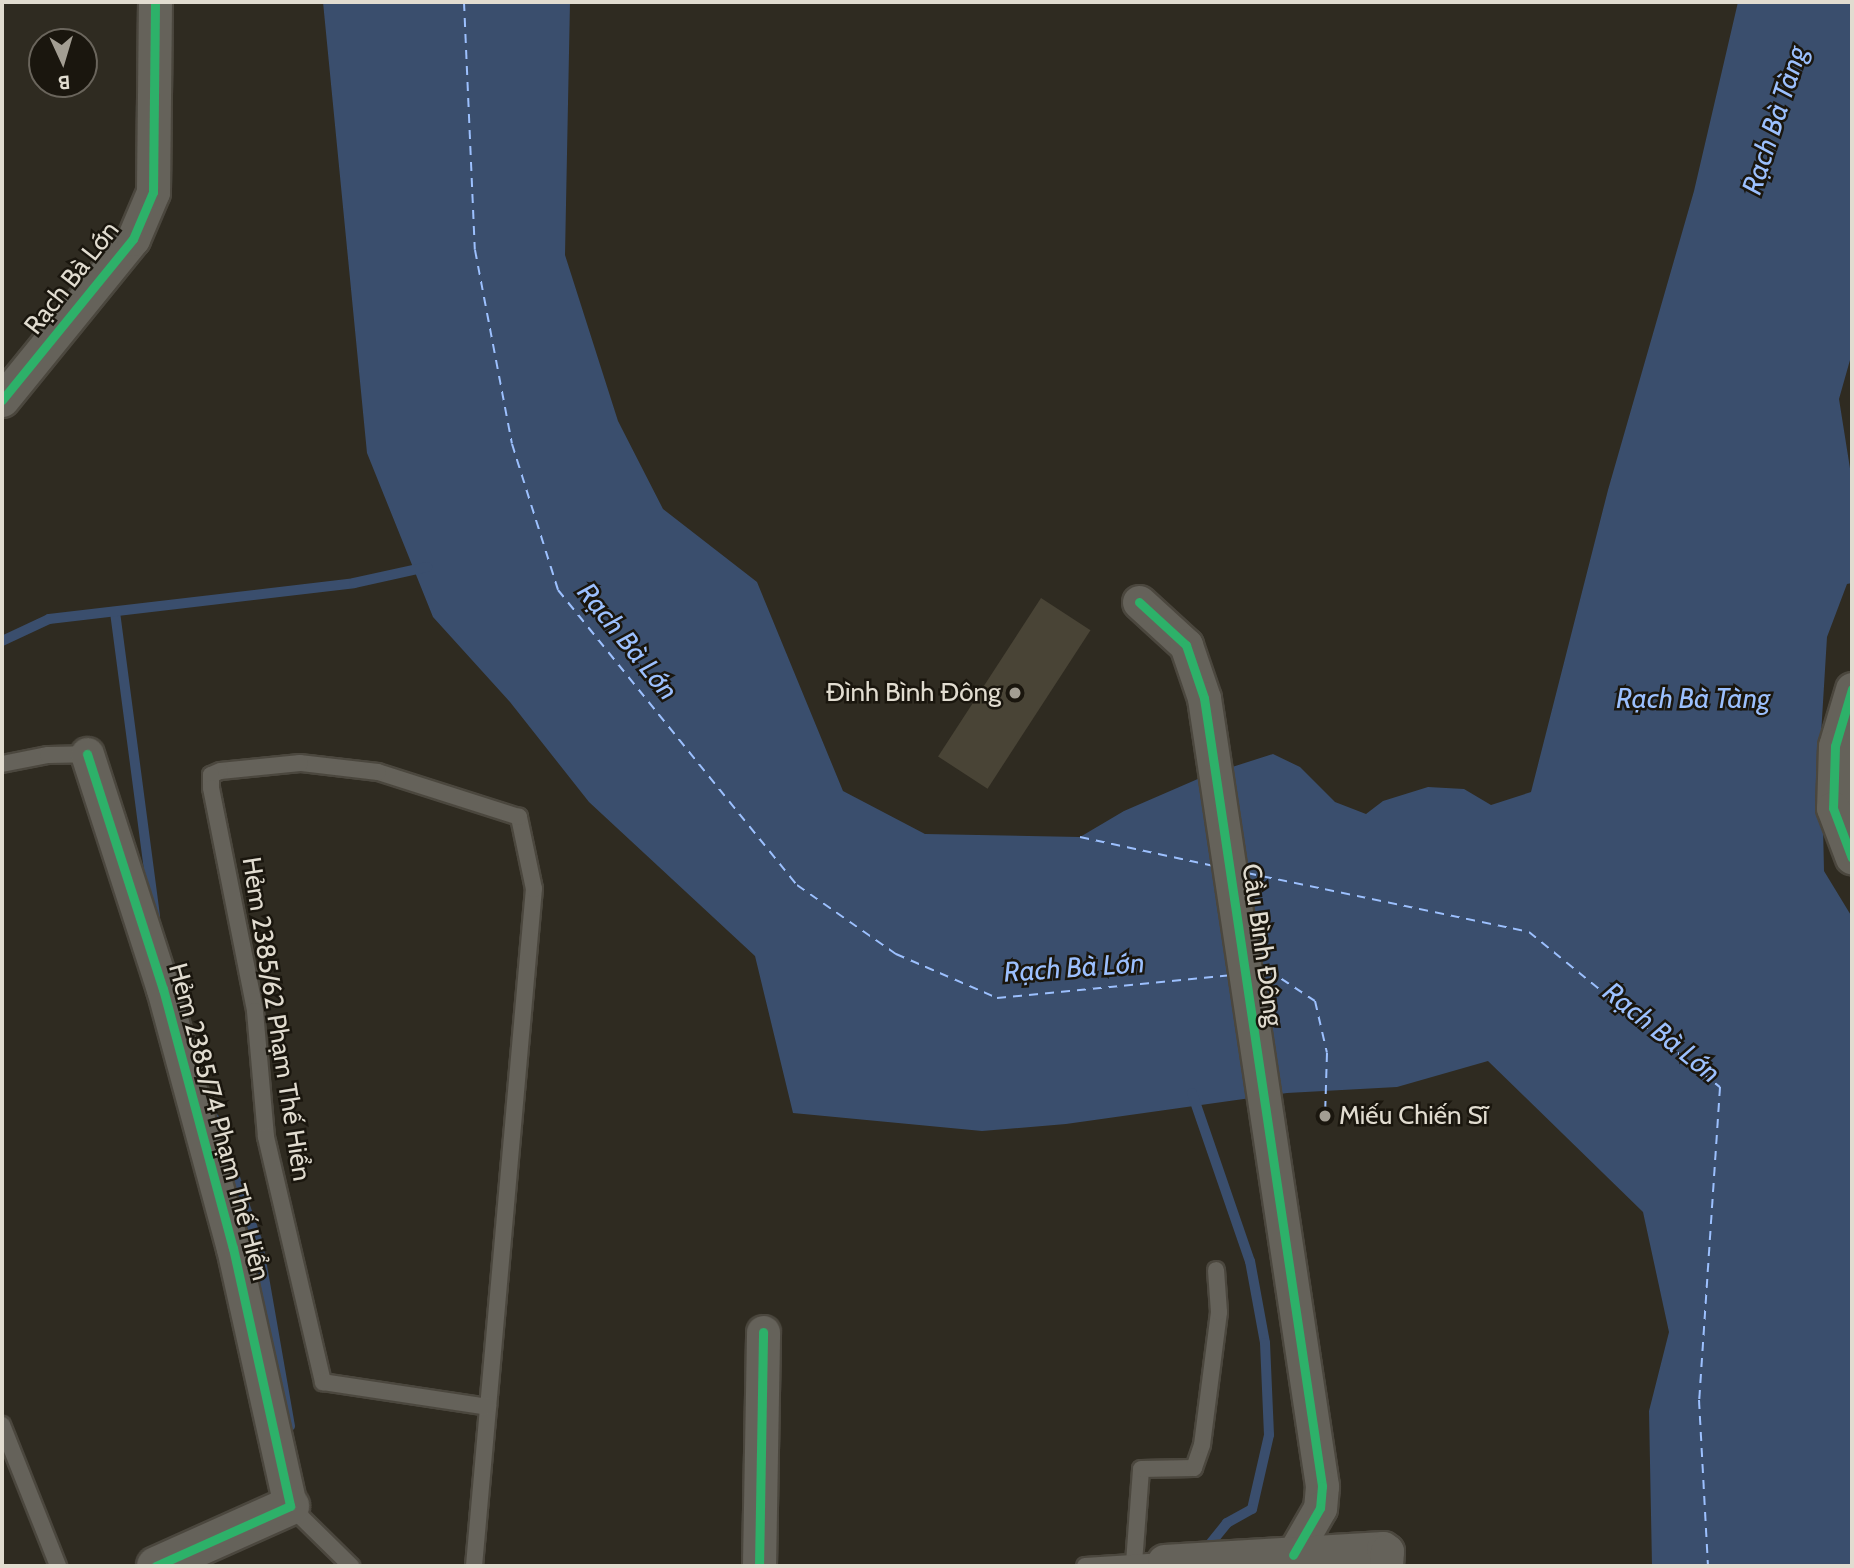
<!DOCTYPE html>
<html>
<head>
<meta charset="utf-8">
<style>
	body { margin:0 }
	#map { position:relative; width:1854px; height:1568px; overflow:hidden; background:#2f2b21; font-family:Cabin,sans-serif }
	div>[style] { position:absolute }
	.water>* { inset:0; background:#3a4e6d }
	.stream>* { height:10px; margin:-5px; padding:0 5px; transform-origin:5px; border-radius:5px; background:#3a4e6d }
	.ferry>* { height:2px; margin-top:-1px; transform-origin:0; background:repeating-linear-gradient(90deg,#9cc0fe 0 9px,transparent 0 16px) }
	.building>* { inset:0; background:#494436; transform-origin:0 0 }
	.roads { filter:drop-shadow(2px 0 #4b473e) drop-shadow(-2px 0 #4b473e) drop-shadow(0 2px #4b473e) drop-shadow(0 -2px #4b473e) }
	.service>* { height:16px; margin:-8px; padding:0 8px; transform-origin:8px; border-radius:8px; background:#65625a }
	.minor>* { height:33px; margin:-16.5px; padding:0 16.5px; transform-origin:16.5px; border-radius:16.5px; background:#65625a }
	.tertiary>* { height:38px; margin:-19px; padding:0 19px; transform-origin:19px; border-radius:19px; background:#65625a }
	.cycleway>* { height:9px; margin:-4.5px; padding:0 4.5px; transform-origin:4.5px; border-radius:4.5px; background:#2db169 }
	.dots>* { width:19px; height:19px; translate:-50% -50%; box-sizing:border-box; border:4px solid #1a160e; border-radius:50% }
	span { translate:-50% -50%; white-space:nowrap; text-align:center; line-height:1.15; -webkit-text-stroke:5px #1a160e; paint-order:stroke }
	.street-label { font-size:26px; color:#e1dcd0 }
	.poi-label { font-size:26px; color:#e1dcd0 }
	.right { translate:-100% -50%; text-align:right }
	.left { translate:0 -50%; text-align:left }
	.water-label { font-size:28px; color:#9cc0fe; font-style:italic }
	.frame { position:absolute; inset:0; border:4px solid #e1dcd0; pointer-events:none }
	.north { position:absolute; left:28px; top:28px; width:70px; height:70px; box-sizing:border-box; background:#1a160e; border:2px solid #6a655c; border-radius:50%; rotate:176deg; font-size:19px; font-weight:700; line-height:28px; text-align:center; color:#e1dcd0 }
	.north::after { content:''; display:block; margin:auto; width:24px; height:32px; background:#a39e93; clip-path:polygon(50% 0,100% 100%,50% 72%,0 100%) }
</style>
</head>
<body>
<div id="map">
	<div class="water">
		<i style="clip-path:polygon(323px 2px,570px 2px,565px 255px,618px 421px,663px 509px,757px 582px,843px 791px,925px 834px,1080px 837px,1124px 811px,1207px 775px,1273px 754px,1300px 767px,1335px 802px,1366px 814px,1383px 801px,1428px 787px,1464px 789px,1491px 805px,1531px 792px,1608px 490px,1694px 191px,1738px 2px,1852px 2px,1852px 353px,1839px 399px,1852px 481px,1852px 583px,1847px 584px,1827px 637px,1821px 735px,1824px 871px,1852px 917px,1852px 1566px,1652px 1566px,1649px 1411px,1669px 1332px,1643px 1212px,1488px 1061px,1397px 1087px,1287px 1093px,1066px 1124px,982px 1131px,793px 1113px,755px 956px,589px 802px,510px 702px,433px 617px,367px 453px)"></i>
	</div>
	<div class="stream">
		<i style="left:115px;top:612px;width:307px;rotate:82.5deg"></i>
		<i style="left:2px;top:641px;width:52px;rotate:-25.1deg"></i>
		<i style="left:49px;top:619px;width:307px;rotate:-6.7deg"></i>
		<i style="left:354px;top:583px;width:75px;rotate:-12.4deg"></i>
		<i style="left:1192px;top:1093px;width:178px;rotate:71deg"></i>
		<i style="left:1250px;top:1261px;width:83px;rotate:79.6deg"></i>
		<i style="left:1265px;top:1343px;width:92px;rotate:87.5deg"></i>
		<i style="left:1269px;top:1435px;width:76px;rotate:102.9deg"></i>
		<i style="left:1252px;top:1509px;width:29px;rotate:151deg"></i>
		<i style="left:1227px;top:1523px;width:33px;rotate:129deg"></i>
		<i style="left:214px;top:1118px;width:133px;rotate:70.6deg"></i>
		<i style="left:258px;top:1243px;width:186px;rotate:80.1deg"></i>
	</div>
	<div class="ferry">
		<i style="left:464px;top:2px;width:248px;rotate:87.5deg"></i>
		<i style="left:475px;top:250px;width:197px;rotate:79.2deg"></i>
		<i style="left:512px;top:444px;width:153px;rotate:72.5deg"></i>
		<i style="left:558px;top:590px;width:380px;rotate:51deg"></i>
		<i style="left:797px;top:885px;width:121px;rotate:34.9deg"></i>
		<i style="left:896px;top:954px;width:110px;rotate:23.5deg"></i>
		<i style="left:997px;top:998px;width:234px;rotate:-5.6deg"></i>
		<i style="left:1080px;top:837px;width:137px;rotate:12.2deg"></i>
		<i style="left:1247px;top:873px;width:288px;rotate:11.8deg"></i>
		<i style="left:1529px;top:932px;width:246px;rotate:39.1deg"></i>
		<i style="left:1720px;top:1087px;width:314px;rotate:93.8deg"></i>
		<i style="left:1699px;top:1400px;width:166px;rotate:86.9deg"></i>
		<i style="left:1260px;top:971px;width:8px;rotate:-7deg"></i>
		<i style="left:1268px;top:970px;width:56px;rotate:33.4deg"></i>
		<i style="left:1315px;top:1001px;width:53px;rotate:77deg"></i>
		<i style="left:1327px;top:1053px;width:63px;rotate:91.8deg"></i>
	</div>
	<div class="building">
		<i style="left:1041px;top:598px;width:59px;height:189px;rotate:33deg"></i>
	</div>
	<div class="roads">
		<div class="service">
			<i style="left:2px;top:764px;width:47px;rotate:-11.1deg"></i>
			<i style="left:48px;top:755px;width:39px;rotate:-1deg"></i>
			<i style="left:2px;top:1425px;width:152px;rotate:68.3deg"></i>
			<i style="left:290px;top:1506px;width:86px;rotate:44.5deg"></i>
			<i style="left:1134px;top:1563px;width:94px;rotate:-85.7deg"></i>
			<i style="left:1141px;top:1469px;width:53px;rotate:-1.1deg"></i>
			<i style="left:1194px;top:1468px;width:24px;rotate:-71deg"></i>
			<i style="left:1202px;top:1445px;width:134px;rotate:-82.7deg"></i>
			<i style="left:1219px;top:1312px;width:42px;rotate:-94.1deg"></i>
			<i style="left:474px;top:1566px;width:680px;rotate:-84.94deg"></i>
			<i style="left:534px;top:889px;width:74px;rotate:-101.8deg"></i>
			<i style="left:519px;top:817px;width:148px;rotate:-162.3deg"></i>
			<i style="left:378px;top:772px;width:79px;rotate:-173.4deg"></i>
			<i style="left:300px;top:763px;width:80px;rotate:174.3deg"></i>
			<i style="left:220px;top:771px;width:10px;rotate:156deg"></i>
			<i style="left:211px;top:775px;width:13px;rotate:90deg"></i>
			<i style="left:211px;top:788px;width:227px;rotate:78.8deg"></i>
			<i style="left:255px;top:1011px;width:126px;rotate:85deg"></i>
			<i style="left:266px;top:1137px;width:252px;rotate:76.9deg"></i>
			<i style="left:323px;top:1382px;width:167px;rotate:8.6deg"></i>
			<i style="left:1085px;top:1566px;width:79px;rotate:-3.6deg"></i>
		</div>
		<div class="minor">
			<i style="left:2px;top:400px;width:208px;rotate:-50.9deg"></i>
			<i style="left:133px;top:239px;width:51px;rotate:-66.9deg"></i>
			<i style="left:153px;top:192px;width:190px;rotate:-89.4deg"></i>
			<i style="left:1139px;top:602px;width:64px;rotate:42.5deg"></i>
			<i style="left:1186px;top:645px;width:56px;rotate:71.2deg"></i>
			<i style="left:1204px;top:698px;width:797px;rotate:81.48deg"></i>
			<i style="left:1322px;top:1486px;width:22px;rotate:95deg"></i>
			<i style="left:1320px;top:1508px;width:54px;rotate:119.9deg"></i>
			<i style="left:1852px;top:689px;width:59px;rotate:106.6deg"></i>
			<i style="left:1835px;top:746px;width:62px;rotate:91.8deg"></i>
			<i style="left:1833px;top:808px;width:53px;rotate:69.2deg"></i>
			<i style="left:87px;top:754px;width:247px;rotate:72.1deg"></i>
			<i style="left:163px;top:989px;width:268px;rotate:74.9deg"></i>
			<i style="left:233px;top:1248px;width:264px;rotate:77.5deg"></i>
			<i style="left:1164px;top:1561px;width:219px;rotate:-3.4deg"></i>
			<i style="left:1383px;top:1548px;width:5px;rotate:37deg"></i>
			<i style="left:1387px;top:1551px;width:15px;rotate:94deg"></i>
			<i style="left:759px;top:1566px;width:234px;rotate:-89deg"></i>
		</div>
		<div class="tertiary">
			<i style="left:156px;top:1566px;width:147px;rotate:-24.1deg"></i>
		</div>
	</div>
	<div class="cycleway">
		<i style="left:2px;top:400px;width:208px;rotate:-50.9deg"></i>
		<i style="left:133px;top:239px;width:51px;rotate:-66.9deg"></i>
		<i style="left:153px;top:192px;width:190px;rotate:-89.4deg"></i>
		<i style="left:1139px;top:602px;width:64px;rotate:42.5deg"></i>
		<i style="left:1186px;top:645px;width:56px;rotate:71.2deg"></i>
		<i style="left:1204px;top:698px;width:797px;rotate:81.48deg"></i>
		<i style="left:1322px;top:1486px;width:22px;rotate:95deg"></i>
		<i style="left:1320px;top:1508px;width:54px;rotate:119.9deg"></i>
		<i style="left:1852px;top:689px;width:59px;rotate:106.6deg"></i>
		<i style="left:1835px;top:746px;width:62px;rotate:91.8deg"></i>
		<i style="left:1833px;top:808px;width:53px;rotate:69.2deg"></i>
		<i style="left:87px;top:754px;width:247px;rotate:72.1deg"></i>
		<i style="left:163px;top:989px;width:268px;rotate:74.9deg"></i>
		<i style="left:233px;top:1248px;width:264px;rotate:77.5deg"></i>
		<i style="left:290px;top:1506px;width:147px;rotate:155.9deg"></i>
		<i style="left:759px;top:1566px;width:234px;rotate:-89deg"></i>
	</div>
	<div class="dots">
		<i style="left:1015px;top:693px;background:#a39e93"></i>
		<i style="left:1325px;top:1116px;background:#a39e93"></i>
	</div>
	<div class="street-label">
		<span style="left:72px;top:278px;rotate:-52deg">Rạch Bà Lớn</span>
		<span style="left:1262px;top:945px;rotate:82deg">Cầu Bình Đông</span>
		<span style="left:276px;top:1019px;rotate:81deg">Hẻm 2385/62 Phạm Thế Hiển</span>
		<span style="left:219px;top:1122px;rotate:75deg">Hẻm 2385/74 Phạm Thế Hiển</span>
	</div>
	<div class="poi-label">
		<span class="right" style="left:1001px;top:693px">Đình Bình Đông</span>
		<span class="left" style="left:1339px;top:1116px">Miếu Chiến Sĩ</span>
	</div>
	<div class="water-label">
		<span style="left:1774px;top:120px;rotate:-72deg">Rạch Bà Tàng</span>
		<span style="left:628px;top:641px;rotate:51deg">Rạch Bà Lớn</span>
		<span style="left:1693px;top:698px">Rạch Bà Tàng</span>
		<span style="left:1074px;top:967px;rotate:-4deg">Rạch Bà Lớn</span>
		<span style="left:1662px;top:1032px;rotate:39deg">Rạch Bà Lớn</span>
	</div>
	<div class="frame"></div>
	<div class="north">B</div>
</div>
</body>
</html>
